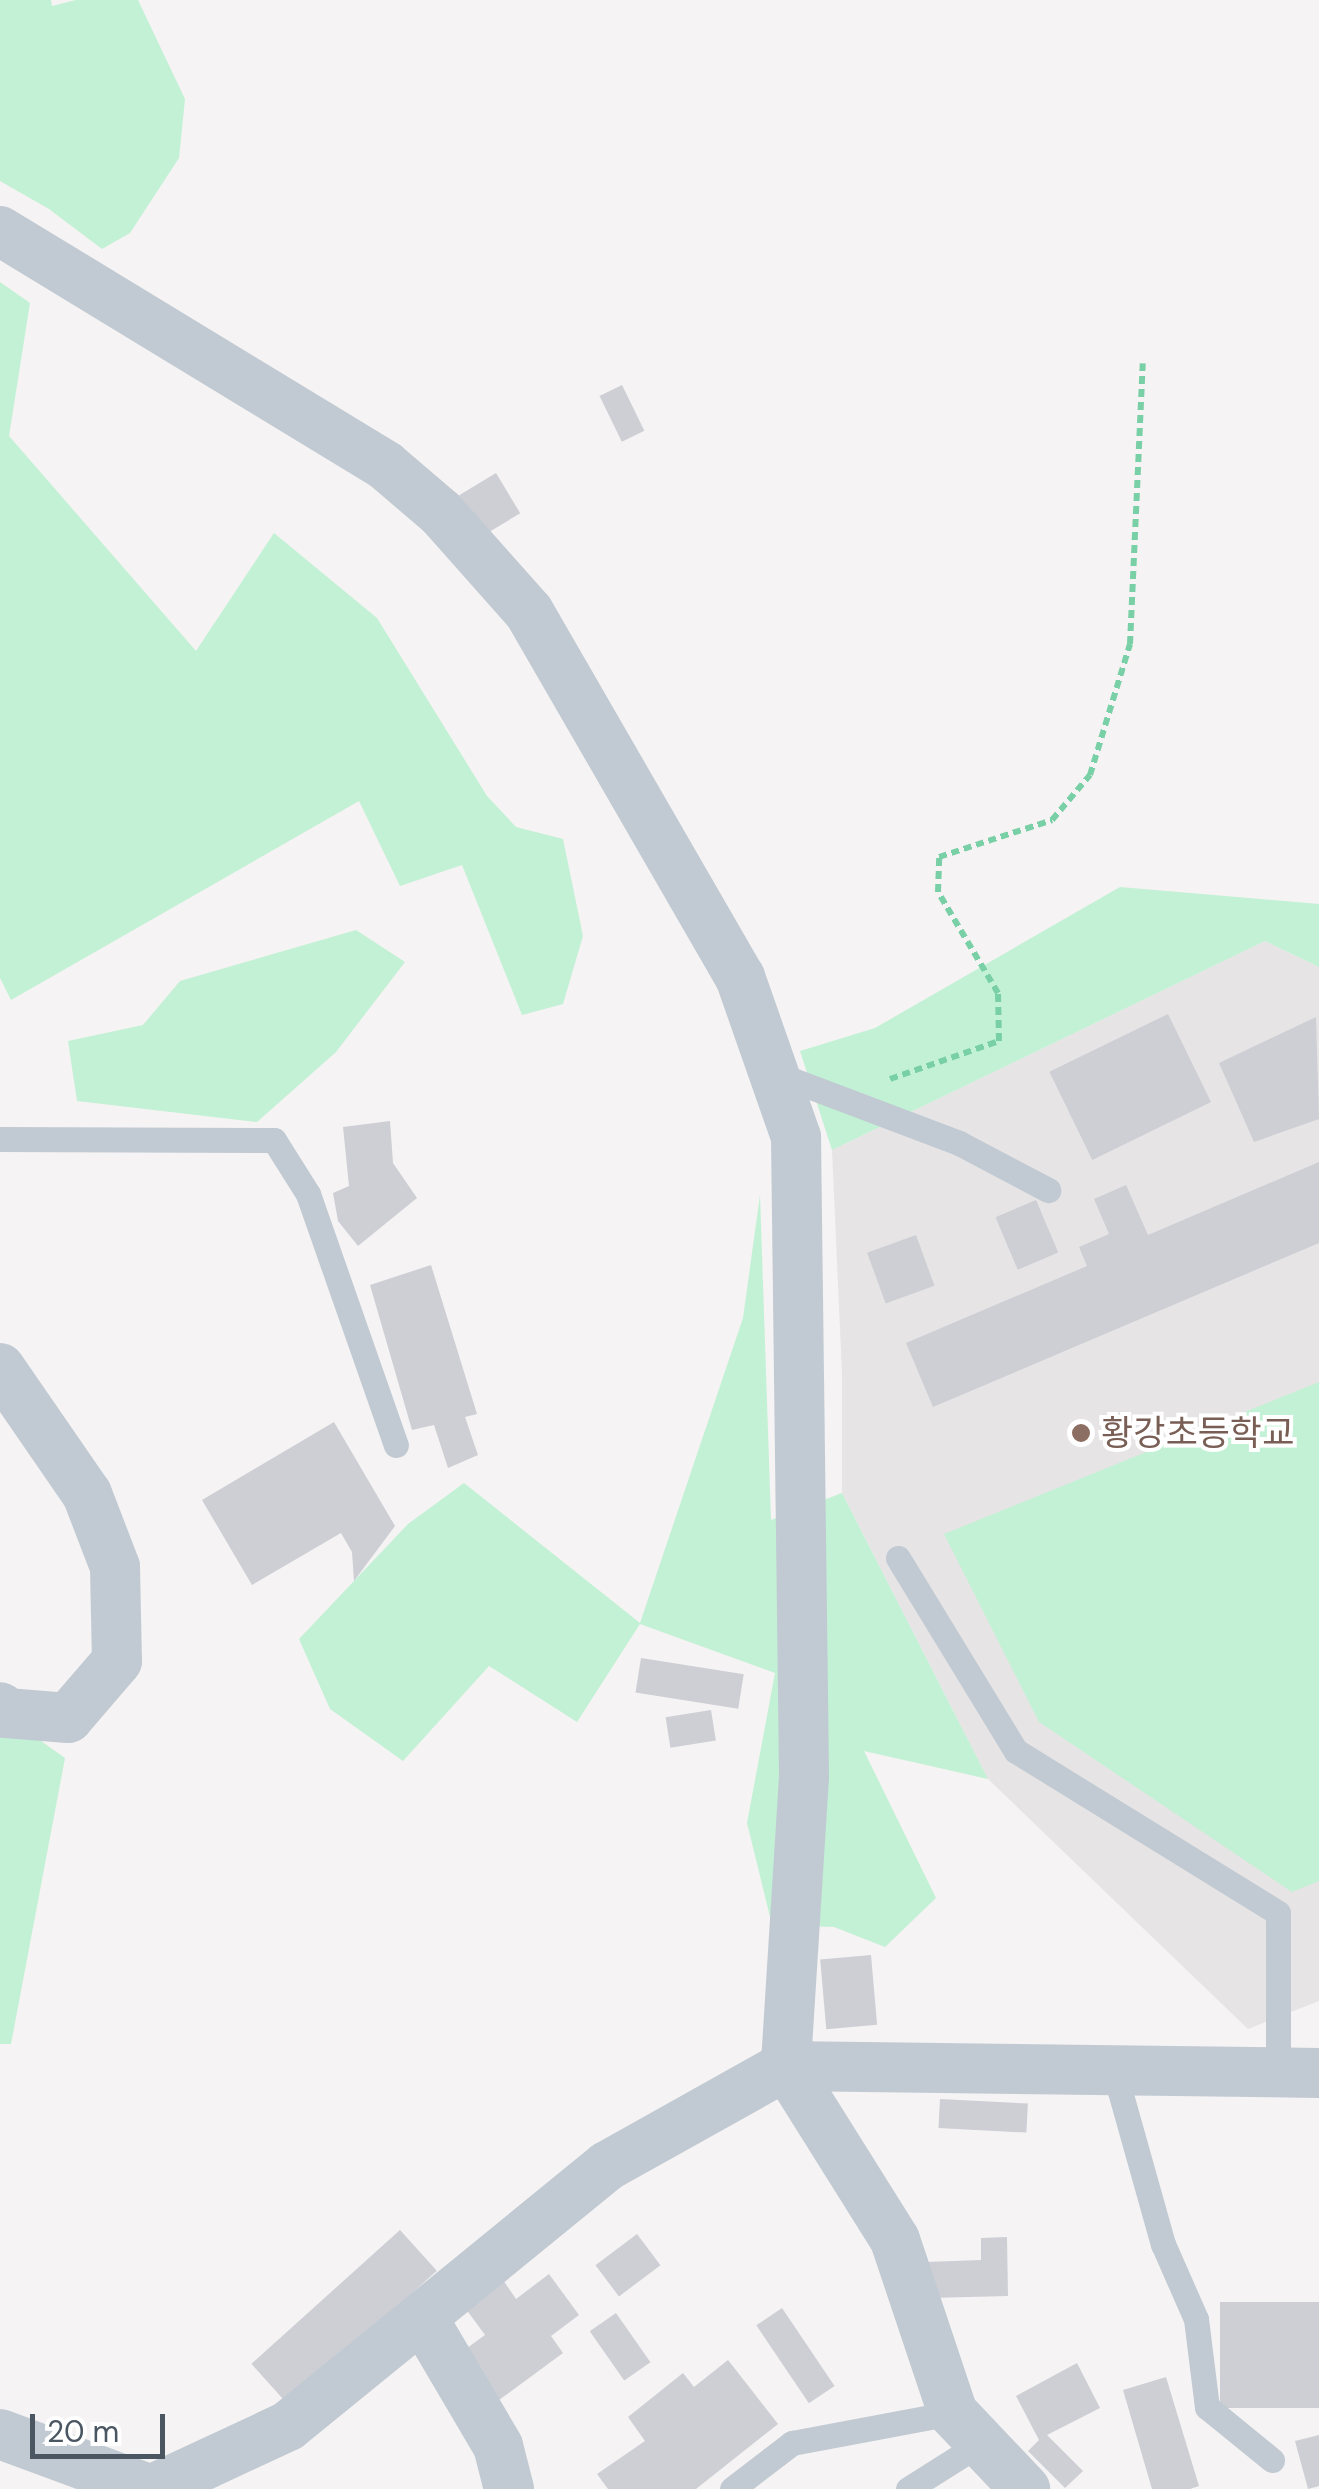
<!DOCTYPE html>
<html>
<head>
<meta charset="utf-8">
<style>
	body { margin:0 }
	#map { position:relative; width:1319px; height:2489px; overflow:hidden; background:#f5f3f3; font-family:"DM Sans","Noto Sans KR",sans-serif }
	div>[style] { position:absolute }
	.education>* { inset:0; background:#e6e4e5 }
	.green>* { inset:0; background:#c3f1d5 }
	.building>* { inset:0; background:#cdcfd5; transform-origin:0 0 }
	.path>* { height:6px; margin-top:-3px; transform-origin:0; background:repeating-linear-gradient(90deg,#7ad0a6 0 8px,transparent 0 13px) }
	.service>* { height:25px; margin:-12.5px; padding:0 12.5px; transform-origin:12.5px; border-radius:12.5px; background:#c1cad2 }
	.minor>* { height:50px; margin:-25px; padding:0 25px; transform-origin:25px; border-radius:25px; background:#c1cad2 }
	.dots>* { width:28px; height:28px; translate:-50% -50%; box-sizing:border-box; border:5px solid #fff; border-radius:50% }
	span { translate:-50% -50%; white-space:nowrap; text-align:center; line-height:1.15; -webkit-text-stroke:8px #fff; paint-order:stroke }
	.education-label { font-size:35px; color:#785e54 }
	.left { translate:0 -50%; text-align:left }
	.scale { position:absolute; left:30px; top:2414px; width:135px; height:45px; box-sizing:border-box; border:5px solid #4a5661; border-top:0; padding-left:12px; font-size:30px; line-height:35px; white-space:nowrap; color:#4a5661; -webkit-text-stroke:8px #fff; paint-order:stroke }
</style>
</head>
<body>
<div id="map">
	<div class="education">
		<i style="clip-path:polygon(1265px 941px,1319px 967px,1319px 2001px,1248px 2029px,988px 1779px,842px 1493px,842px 1373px,832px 1150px)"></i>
	</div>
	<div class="green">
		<i style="clip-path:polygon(0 0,51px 0,52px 6px,76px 0,138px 0,185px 99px,179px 158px,130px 233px,102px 249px,49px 209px,0 181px)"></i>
		<i style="clip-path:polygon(0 282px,30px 303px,9px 436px,196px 651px,274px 533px,377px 618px,487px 796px,516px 827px,563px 839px,583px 936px,563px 1004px,522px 1015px,462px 865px,400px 886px,359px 801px,11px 1000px,0 978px)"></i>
		<i style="clip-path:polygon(1120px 887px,1319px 904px,1319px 967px,1265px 941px,832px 1150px,800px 1051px,875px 1028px)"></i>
		<i style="clip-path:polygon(356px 930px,405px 962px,336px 1052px,257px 1122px,77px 1101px,68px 1041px,143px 1025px,180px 981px)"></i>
		<i style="clip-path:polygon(760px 1195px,771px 1520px,842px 1493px,988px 1779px,864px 1751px,936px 1898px,885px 1947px,834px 1927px,772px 1925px,747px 1823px,775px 1673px,640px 1624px,577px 1722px,489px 1666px,403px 1761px,330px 1709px,299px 1639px,408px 1524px,464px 1483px,640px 1623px,743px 1318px)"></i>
		<i style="clip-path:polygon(1319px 1382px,1319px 1881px,1292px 1892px,1039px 1722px,944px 1534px)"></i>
		<i style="clip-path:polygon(0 1712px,65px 1758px,11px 2044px,0 2044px)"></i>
	</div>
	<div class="building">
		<i style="left:622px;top:385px;width:51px;height:25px;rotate:64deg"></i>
		<i style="left:496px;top:473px;width:47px;height:43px;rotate:59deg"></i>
		<i style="left:1168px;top:1014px;width:98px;height:132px;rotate:64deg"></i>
		<i style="clip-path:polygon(1316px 1017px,1319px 1119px,1254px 1142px,1219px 1063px)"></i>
		<i style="clip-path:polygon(390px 1121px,393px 1163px,417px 1198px,358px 1246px,338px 1221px,333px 1193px,349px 1186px,343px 1127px)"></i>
		<i style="clip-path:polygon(1319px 1162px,1319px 1243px,933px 1407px,906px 1343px,1087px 1266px,1079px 1247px,1109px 1234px,1094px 1199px,1126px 1185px,1148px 1235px)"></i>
		<i style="left:1036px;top:1200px;width:57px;height:44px;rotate:67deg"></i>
		<i style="left:916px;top:1235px;width:54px;height:52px;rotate:70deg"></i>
		<i style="clip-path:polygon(431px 1265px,477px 1414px,465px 1417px,478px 1455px,448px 1468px,434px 1425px,412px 1430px,370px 1285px)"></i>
		<i style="clip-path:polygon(334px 1422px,395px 1526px,354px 1581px,352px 1552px,341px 1533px,252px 1585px,202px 1500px)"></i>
		<i style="left:641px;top:1658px;width:104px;height:35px;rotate:9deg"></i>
		<i style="left:711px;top:1710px;width:31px;height:46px;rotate:81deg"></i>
		<i style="left:871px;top:1955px;width:70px;height:51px;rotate:85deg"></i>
		<i style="left:940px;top:2099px;width:88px;height:29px;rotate:3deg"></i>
		<i style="left:400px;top:2230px;width:55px;height:200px;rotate:48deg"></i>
		<i style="left:637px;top:2234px;width:39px;height:52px;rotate:53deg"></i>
		<i style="clip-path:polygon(1007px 2237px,1008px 2296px,928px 2298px,926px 2262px,981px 2260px,981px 2238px)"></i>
		<i style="clip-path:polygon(549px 2274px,579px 2315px,551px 2336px,563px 2353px,499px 2400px,463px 2351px,485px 2335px,463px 2305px,501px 2277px,516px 2299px)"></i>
		<i style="left:1319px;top:2302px;width:106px;height:99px;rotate:90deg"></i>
		<i style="left:782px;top:2308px;width:94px;height:31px;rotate:56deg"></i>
		<i style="left:616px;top:2313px;width:60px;height:32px;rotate:55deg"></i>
		<i style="clip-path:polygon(728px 2360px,778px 2424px,696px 2489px,608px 2489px,597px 2474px,645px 2441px,628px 2417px,683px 2373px,694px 2387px)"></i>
		<i style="clip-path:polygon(1077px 2363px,1100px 2408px,1047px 2435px,1083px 2471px,1065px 2488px,1028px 2451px,1039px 2440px,1016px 2396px)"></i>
		<i style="clip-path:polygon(1166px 2377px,1199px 2486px,1190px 2489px,1152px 2489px,1123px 2390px)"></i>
		<i style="clip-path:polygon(1319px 2435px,1319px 2486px,1308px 2489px,1295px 2441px)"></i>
	</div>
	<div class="path">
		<i style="left:890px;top:1079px;width:115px;rotate:-19.2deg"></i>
		<i style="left:999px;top:1041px;width:48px;rotate:-91.2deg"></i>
		<i style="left:998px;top:993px;width:117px;rotate:-120.7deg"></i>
		<i style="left:938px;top:892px;width:35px;rotate:-88deg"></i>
		<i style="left:939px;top:857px;width:119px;rotate:-18.1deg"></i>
		<i style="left:1052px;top:820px;width:59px;rotate:-49.8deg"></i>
		<i style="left:1090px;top:775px;width:137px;rotate:-73deg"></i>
		<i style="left:1130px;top:644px;width:281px;rotate:-87.4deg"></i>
	</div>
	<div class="service">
		<i style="left:774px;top:1073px;width:198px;rotate:20.7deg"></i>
		<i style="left:959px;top:1143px;width:101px;rotate:27.8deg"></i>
		<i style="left:0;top:1139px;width:274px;rotate:0.2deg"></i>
		<i style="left:274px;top:1140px;width:64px;rotate:57.8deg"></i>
		<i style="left:308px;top:1194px;width:266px;rotate:70.7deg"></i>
		<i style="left:898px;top:1558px;width:226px;rotate:58.6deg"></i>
		<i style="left:1016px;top:1751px;width:308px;rotate:31.7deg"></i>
		<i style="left:1278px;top:1913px;width:159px;rotate:90deg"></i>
		<i style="left:1114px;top:2070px;width:181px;rotate:74.3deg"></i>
		<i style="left:1163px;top:2244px;width:82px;rotate:66.3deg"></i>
		<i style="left:1196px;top:2319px;width:89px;rotate:82.9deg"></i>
		<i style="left:1207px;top:2407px;width:84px;rotate:39.2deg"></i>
		<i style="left:732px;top:2489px;width:76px;rotate:-37.5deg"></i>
		<i style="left:792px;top:2443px;width:164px;rotate:-10.6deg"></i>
		<i style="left:908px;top:2489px;width:86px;rotate:-32.2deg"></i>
	</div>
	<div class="minor">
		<i style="left:0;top:231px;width:452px;rotate:31.3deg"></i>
		<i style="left:386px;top:466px;width:72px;rotate:40.5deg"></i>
		<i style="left:441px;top:513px;width:132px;rotate:48.4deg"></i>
		<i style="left:529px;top:612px;width:422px;rotate:60deg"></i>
		<i style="left:740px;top:977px;width:170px;rotate:70.7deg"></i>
		<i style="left:796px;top:1137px;width:640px;rotate:89.28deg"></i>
		<i style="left:804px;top:1777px;width:290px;rotate:93.6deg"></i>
		<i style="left:786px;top:2066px;width:205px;rotate:57.9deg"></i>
		<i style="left:895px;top:2240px;width:182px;rotate:71.5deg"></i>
		<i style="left:953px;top:2413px;width:105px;rotate:46.5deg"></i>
		<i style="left:0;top:1368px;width:153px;rotate:55.4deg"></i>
		<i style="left:87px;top:1494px;width:78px;rotate:69deg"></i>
		<i style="left:115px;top:1567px;width:94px;rotate:88.8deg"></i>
		<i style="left:117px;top:1661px;width:75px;rotate:130.7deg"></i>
		<i style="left:68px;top:1718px;width:62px;rotate:-175.4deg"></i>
		<i style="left:6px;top:1713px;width:8px;rotate:-135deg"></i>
		<i style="left:0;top:2434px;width:159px;rotate:20.3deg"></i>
		<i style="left:153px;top:2489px;width:149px;rotate:-25deg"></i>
		<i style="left:288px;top:2426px;width:173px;rotate:-39.1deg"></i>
		<i style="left:509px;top:2489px;width:44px;rotate:-104.3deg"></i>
		<i style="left:498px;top:2446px;width:150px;rotate:-120.5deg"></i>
		<i style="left:422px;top:2317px;width:239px;rotate:-39.2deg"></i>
		<i style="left:607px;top:2166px;width:205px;rotate:-29.2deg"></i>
		<i style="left:786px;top:2066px;width:533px;rotate:0.75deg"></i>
	</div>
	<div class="dots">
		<i style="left:1081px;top:1433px;background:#8d6e63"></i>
	</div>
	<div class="education-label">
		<span class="left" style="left:1101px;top:1433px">황강초등학교</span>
	</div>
	<div class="scale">20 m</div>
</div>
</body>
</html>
